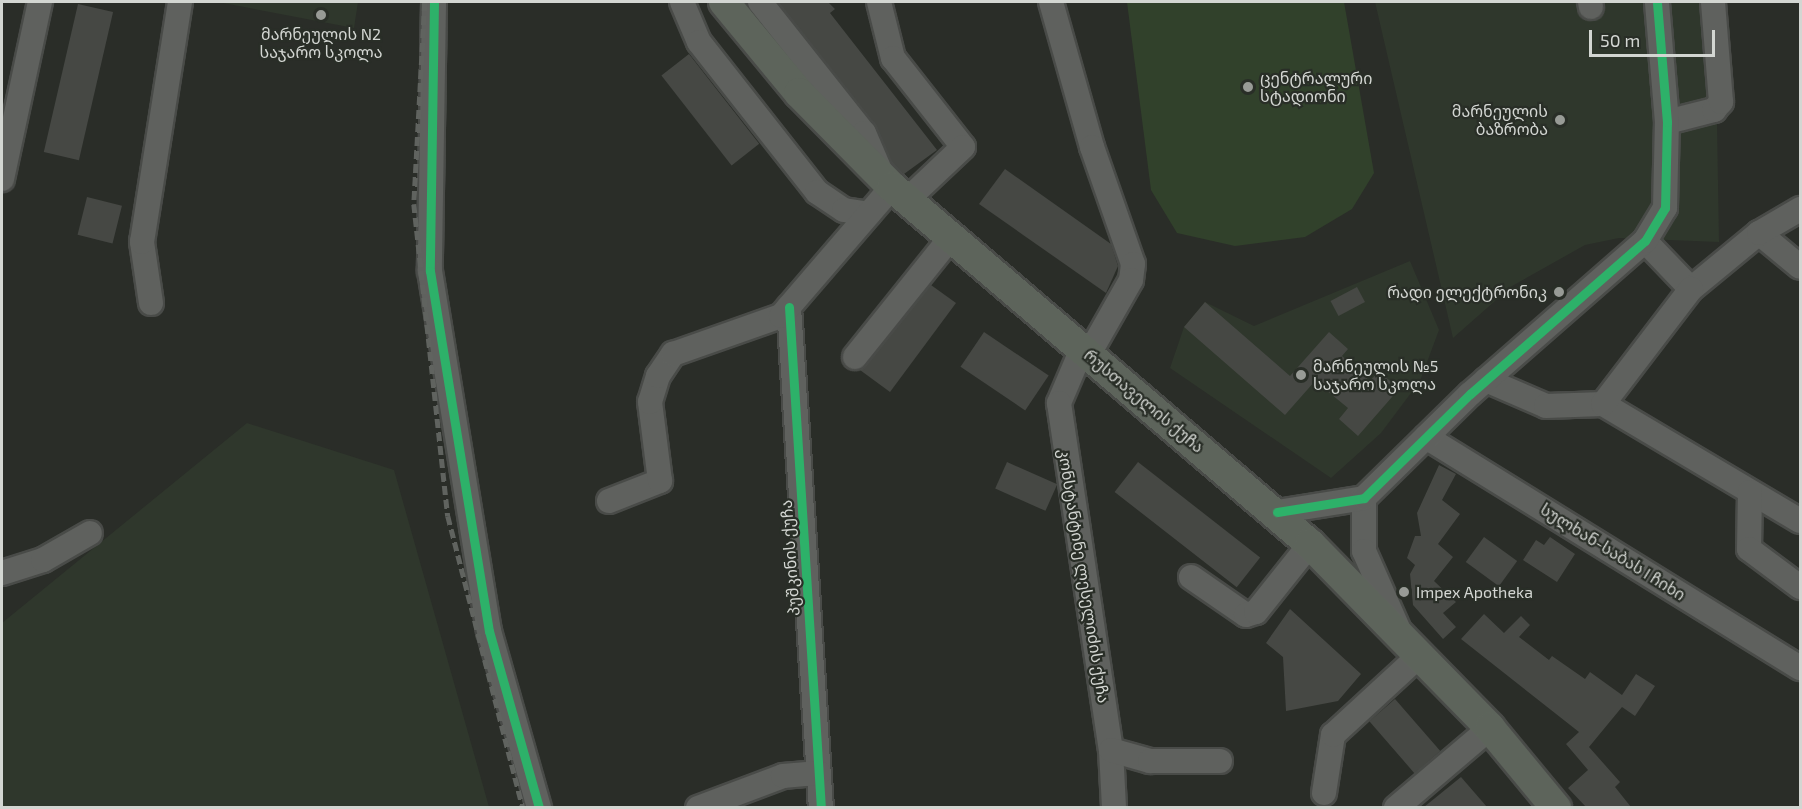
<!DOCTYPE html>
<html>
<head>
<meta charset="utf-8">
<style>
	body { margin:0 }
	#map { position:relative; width:1802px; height:809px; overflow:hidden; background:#2a2d28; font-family:"Exo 2","Noto Sans Georgian",sans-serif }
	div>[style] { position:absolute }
	.built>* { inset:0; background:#2f372c }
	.green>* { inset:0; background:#31412b }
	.building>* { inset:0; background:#464844; transform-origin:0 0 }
	.roads { filter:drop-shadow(2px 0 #494b48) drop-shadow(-2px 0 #494b48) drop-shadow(0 2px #494b48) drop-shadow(0 -2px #494b48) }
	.minor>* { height:24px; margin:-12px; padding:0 12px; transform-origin:12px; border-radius:12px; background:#5f615e }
	.major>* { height:30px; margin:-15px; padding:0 15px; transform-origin:15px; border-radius:15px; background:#5d645b }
	.rail>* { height:4.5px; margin-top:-2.25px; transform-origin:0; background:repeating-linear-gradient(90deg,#60635f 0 9px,transparent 0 13.5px) }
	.cycleway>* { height:9px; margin:-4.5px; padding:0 4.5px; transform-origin:4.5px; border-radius:4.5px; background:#2db169 }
	.dots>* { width:16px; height:16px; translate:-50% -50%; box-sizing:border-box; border:3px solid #292e27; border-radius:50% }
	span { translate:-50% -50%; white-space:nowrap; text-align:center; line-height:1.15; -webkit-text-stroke:4.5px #292e27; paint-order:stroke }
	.poi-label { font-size:16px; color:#d3d6d2 }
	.left { translate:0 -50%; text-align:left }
	.right { translate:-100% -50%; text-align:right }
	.street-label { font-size:16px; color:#d3d6d2 }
	.frame { position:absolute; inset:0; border:3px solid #d3d6d2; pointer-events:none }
	.scale { position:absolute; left:1589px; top:30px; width:126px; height:27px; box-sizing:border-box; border:3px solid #d3d6d2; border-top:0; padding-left:8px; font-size:18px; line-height:21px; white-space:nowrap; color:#d3d6d2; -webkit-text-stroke:4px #292e27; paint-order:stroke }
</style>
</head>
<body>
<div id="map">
	<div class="built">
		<i style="clip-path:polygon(218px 2px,358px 2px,354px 28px)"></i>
		<i style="clip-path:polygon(1375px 2px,1715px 2px,1719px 242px,1619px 238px,1585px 245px,1512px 286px,1453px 338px)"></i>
		<i style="clip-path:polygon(1410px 261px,1439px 330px,1420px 381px,1381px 433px,1331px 478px,1170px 368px,1184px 327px,1205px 302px,1254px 326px)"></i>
		<i style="clip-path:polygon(247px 423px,394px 470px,489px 807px,2px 807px,2px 623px)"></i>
	</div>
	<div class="green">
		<i style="clip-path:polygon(1127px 2px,1344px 2px,1374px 173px,1352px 209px,1305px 237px,1235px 246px,1177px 233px,1151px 190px)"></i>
	</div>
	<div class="building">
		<i style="clip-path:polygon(778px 2px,828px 2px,835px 9px,830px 13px,937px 150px,904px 174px,892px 163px,875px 124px)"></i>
		<i style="left:78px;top:4px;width:36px;height:152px;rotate:13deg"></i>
		<i style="left:689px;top:54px;width:114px;height:35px;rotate:52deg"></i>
		<i style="clip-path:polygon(1005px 169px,1111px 244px,1118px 266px,1106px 293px,979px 204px)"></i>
		<i style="left:87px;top:197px;width:36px;height:39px;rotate:14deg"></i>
		<i style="clip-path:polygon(931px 285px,956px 303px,890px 392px,860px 370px)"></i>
		<i style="left:1357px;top:287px;width:17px;height:30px;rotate:62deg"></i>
		<i style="clip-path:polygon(1205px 302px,1290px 376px,1329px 332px,1348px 349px,1342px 356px,1370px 381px,1379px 371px,1399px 389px,1358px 436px,1339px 419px,1348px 408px,1315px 381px,1285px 415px,1184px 327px)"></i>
		<i style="left:984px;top:332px;width:78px;height:42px;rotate:34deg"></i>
		<i style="left:1007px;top:462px;width:55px;height:29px;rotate:24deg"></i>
		<i style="left:1138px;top:462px;width:155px;height:38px;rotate:38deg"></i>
		<i style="clip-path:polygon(1439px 465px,1456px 474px,1442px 500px,1460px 514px,1438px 544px,1453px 557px,1434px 581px,1456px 602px,1443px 613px,1456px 627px,1443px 639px,1413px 605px,1410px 574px,1415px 565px,1407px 558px,1415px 536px,1421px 536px,1417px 513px)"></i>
		<i style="left:1484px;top:537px;width:41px;height:31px;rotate:36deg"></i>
		<i style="clip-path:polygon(1550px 537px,1575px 554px,1557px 582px,1523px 560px,1536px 540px,1544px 545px)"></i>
		<i style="clip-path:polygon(1290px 609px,1361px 674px,1338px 701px,1286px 711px,1283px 657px,1266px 643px)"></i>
		<i style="clip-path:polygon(1484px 614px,1504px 633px,1521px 616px,1530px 625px,1519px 637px,1549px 660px,1552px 656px,1585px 679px,1590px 672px,1622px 695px,1636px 674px,1655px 686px,1635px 716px,1622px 707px,1589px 747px,1620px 782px,1615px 787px,1631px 807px,1586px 807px,1568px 788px,1588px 770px,1566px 744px,1579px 732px,1461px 639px)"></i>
		<i style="left:1395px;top:699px;width:69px;height:34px;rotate:49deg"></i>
		<i style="clip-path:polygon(1461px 777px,1487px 807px,1424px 807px)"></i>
	</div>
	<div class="roads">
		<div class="minor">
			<i style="left:434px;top:2px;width:269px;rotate:90.9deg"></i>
			<i style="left:430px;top:271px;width:365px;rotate:80.7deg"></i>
			<i style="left:489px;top:631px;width:184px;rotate:74.2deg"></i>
			<i style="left:682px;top:2px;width:43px;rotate:67deg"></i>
			<i style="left:699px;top:42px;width:191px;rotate:51.8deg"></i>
			<i style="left:817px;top:192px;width:32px;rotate:34deg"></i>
			<i style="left:844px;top:210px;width:25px;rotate:9deg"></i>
			<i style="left:760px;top:2px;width:167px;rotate:51.6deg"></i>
			<i style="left:864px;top:133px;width:46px;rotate:66.8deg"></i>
			<i style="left:879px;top:2px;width:58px;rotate:76deg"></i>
			<i style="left:893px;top:58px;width:113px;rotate:51.8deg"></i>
			<i style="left:963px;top:147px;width:77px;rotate:136.6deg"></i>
			<i style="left:1051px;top:2px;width:151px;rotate:74.2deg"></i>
			<i style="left:1092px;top:147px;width:124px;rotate:70.7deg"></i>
			<i style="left:1133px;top:264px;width:16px;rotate:97deg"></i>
			<i style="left:1131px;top:280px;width:85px;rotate:119.6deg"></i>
			<i style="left:1590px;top:2px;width:5px;rotate:79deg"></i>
			<i style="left:1667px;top:122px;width:49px;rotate:-14.3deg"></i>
			<i style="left:1714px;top:110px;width:11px;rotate:-49deg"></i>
			<i style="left:1721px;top:102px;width:100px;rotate:-94.6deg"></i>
			<i style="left:2px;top:179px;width:181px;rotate:-77.9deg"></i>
			<i style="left:1759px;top:233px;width:53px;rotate:39.7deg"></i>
			<i style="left:1645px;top:241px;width:66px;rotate:46.2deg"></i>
			<i style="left:1691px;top:289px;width:88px;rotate:-39.5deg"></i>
			<i style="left:1759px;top:233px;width:48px;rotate:-30.3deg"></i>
			<i style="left:151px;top:303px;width:62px;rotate:-98.4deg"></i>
			<i style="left:142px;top:242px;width:243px;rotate:-81deg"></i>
			<i style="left:789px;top:307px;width:502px;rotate:86.35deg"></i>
			<i style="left:1082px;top:349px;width:59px;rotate:113.1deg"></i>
			<i style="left:1059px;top:403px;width:351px;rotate:81.5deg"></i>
			<i style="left:1111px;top:750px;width:58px;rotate:87deg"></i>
			<i style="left:855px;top:357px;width:154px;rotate:-51.3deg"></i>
			<i style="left:1486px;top:380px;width:65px;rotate:23.4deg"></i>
			<i style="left:1546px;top:406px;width:57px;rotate:-2deg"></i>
			<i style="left:1603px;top:404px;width:229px;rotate:30.7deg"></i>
			<i style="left:1603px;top:404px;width:145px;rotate:-52.6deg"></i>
			<i style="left:1426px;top:437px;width:440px;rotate:31.7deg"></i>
			<i style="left:1750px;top:492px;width:57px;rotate:91deg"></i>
			<i style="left:1749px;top:549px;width:64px;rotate:36.7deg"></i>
			<i style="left:1364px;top:498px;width:53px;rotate:90deg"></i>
			<i style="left:1364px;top:551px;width:84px;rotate:66.2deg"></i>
			<i style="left:609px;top:501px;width:55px;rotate:-21.4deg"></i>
			<i style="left:660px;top:481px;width:80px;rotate:-97.2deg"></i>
			<i style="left:650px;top:402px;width:27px;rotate:-73deg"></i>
			<i style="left:658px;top:376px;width:27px;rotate:-56deg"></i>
			<i style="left:673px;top:354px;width:114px;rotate:-19.4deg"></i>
			<i style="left:781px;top:316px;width:170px;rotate:-49.3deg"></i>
			<i style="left:1277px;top:512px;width:88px;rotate:-9.1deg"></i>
			<i style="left:1364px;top:498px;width:148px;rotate:-44.5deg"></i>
			<i style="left:1470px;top:394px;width:232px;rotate:-41.2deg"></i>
			<i style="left:1645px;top:241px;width:39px;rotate:-59deg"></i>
			<i style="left:1665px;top:208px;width:86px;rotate:-88.7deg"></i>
			<i style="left:1667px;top:122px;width:120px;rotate:-94.8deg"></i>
			<i style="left:2px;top:573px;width:43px;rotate:-17.6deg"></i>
			<i style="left:43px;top:560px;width:54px;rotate:-29.9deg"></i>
			<i style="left:1191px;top:577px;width:67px;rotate:34.6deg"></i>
			<i style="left:1246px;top:615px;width:10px;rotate:-17deg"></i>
			<i style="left:1256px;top:612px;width:87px;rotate:-51.5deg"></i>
			<i style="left:1111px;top:750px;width:41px;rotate:15.8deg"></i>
			<i style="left:1150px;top:761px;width:70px"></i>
			<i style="left:1324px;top:793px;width:59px;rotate:-81.2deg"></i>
			<i style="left:1333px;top:735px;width:118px;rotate:-42.6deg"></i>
			<i style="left:698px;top:808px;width:91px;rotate:-20.6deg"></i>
			<i style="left:783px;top:776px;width:36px;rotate:-5deg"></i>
			<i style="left:1396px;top:808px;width:123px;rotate:-40.4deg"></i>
		</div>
		<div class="major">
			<i style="left:724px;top:2px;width:118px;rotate:50.5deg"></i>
			<i style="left:799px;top:93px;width:132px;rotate:45.3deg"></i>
			<i style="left:892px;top:187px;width:550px;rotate:40.5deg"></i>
			<i style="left:1310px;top:544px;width:257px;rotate:45.6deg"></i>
			<i style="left:1490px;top:728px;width:104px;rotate:50.5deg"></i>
		</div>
	</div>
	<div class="rail">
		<i style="left:425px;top:2px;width:202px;rotate:93.1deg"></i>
		<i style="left:414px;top:204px;width:314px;rotate:83.8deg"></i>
		<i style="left:448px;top:516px;width:301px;rotate:75.6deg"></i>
	</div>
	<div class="cycleway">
		<i style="left:434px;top:2px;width:269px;rotate:90.9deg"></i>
		<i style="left:430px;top:271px;width:365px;rotate:80.7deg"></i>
		<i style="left:489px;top:631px;width:184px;rotate:74.2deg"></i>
		<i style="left:789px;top:307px;width:502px;rotate:86.35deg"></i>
		<i style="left:1277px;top:512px;width:88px;rotate:-9.1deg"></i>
		<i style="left:1364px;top:498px;width:148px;rotate:-44.5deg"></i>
		<i style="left:1470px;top:394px;width:232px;rotate:-41.2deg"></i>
		<i style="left:1645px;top:241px;width:39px;rotate:-59deg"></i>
		<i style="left:1665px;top:208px;width:86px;rotate:-88.7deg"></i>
		<i style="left:1667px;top:122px;width:120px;rotate:-94.8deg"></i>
	</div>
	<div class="dots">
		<i style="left:321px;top:15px;background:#989b96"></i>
		<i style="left:1248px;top:87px;background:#989b96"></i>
		<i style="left:1560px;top:120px;background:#989b96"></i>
		<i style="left:1559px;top:292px;background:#989b96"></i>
		<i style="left:1301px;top:375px;background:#989b96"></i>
		<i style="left:1404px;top:592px;background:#989b96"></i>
	</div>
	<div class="poi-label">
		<span style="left:321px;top:43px">მარნეულის N2<br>საჯარო სკოლა</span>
		<span class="left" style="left:1260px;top:87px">ცენტრალური<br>სტადიონი</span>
		<span class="right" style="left:1548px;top:120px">მარნეულის<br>ბაზრობა</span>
		<span class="right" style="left:1547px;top:292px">რადი ელექტრონიკ</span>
		<span class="left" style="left:1313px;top:375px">მარნეულის №5<br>საჯარო სკოლა</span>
		<span class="left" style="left:1416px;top:592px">Impex Apotheka</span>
	</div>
	<div class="street-label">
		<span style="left:1144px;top:401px;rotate:40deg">რუსთაველის ქუჩა</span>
		<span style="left:1613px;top:552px;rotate:32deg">სულხან-საბას I ჩიხი</span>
		<span style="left:790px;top:558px;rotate:-94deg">პუშკინის ქუჩა</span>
		<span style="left:1084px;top:576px;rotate:81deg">კონსტანტინე ლესელიძის ქუჩა</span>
	</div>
	<div class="frame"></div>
	<div class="scale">50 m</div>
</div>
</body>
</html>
